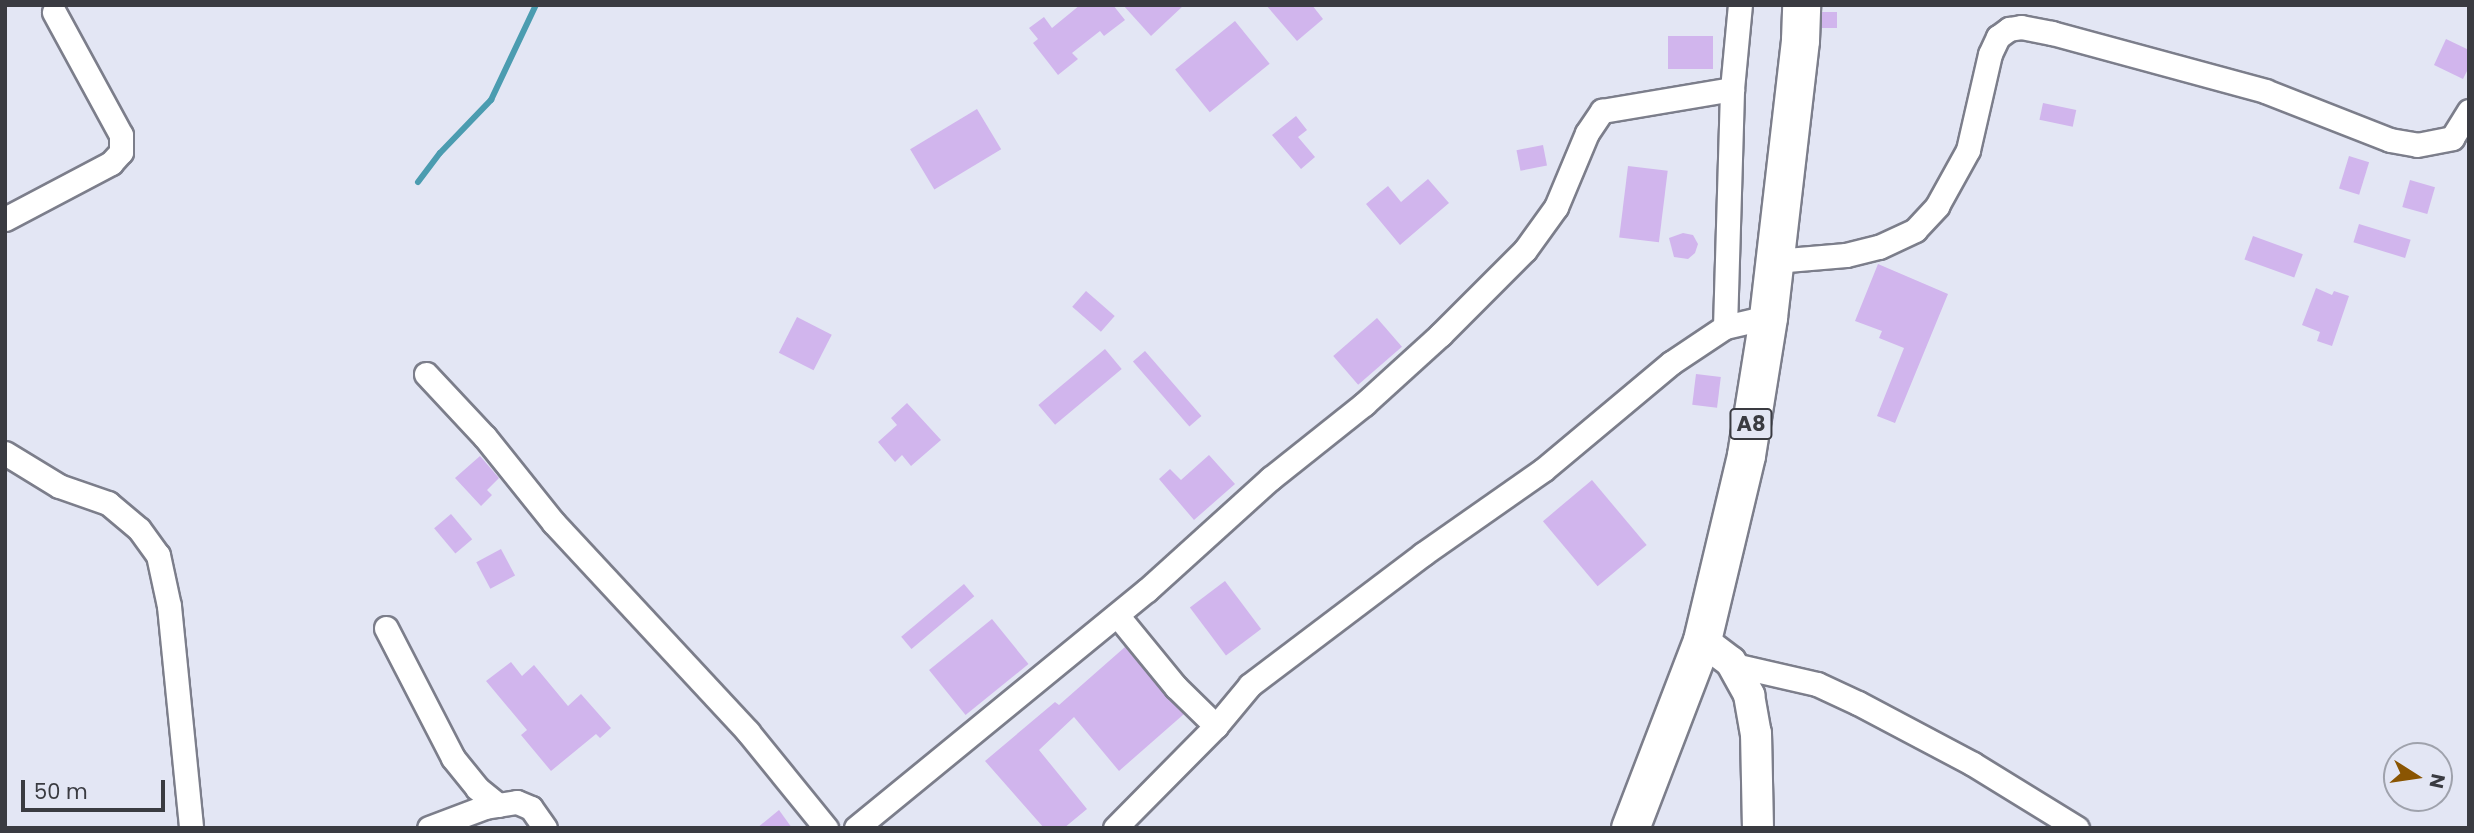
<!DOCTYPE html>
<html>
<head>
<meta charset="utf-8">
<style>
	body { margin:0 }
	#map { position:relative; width:2474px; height:833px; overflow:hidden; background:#e3e6f4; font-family:Poppins,sans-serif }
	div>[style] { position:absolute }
	.stream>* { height:6px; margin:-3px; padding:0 3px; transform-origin:3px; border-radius:3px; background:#4b9cb0 }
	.building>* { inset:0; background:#d1b5ed; transform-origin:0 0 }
	.roads { filter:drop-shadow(2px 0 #7c7e8b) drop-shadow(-2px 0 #7c7e8b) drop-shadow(0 2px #7c7e8b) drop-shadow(0 -2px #7c7e8b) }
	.minor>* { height:23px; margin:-11.5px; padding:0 11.5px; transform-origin:11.5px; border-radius:11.5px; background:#fff }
	.tertiary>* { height:30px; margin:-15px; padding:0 15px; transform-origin:15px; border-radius:15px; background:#fff }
	.primary>* { height:37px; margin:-18.5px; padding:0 18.5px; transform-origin:18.5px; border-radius:18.5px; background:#fff }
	span { translate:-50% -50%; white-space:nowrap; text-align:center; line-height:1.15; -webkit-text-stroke:6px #e3e6f4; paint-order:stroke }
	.shield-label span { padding:2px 5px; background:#e3e6f4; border:2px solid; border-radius:5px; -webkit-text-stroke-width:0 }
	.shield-label { font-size:21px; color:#3a3b41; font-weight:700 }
	.frame { position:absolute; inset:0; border:7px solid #3a3b41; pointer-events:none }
	.north { position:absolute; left:2383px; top:742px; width:70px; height:70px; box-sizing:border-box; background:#e3e6f4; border:2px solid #9fa2ac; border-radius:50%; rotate:102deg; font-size:19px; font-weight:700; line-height:28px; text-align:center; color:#3a3b41 }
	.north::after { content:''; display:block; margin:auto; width:24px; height:32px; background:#8a5502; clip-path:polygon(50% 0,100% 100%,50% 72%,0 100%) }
	.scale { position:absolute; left:21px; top:780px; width:144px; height:32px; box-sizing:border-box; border:4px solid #3a3b41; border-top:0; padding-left:9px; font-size:21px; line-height:24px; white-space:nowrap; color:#3a3b41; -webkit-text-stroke:5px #e3e6f4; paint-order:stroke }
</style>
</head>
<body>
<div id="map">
	<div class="stream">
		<i style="left:418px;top:182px;width:36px;rotate:-53deg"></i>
		<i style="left:440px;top:153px;width:74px;rotate:-46.1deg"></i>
		<i style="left:491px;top:100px;width:105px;rotate:-64.7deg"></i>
	</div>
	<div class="building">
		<i style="clip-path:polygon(1080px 5px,1113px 5px,1125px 20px,1104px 36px,1100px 31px,1072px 53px,1078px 59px,1058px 75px,1033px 43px,1038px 39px,1029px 28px,1044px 17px,1052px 28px)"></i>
		<i style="clip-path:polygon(1123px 5px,1184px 5px,1151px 36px)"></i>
		<i style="clip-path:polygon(1266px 5px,1312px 5px,1323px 19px,1297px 41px)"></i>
		<i style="left:1822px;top:12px;width:15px;height:16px"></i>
		<i style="left:1235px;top:21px;width:55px;height:77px;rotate:51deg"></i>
		<i style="left:1668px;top:36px;width:45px;height:33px"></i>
		<i style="clip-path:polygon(2446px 39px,2469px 50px,2469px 67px,2463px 79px,2434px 65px)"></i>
		<i style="left:2043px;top:103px;width:34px;height:17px;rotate:12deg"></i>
		<i style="left:977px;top:109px;width:47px;height:78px;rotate:59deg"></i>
		<i style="clip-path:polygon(1296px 116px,1307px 130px,1298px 137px,1315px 157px,1301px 169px,1272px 135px)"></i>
		<i style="left:1543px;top:145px;width:21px;height:27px;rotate:79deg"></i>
		<i style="left:2349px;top:156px;width:21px;height:34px;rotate:17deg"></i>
		<i style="left:1628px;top:166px;width:40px;height:72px;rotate:7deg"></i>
		<i style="clip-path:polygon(1428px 179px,1449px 203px,1400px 245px,1366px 204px,1388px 186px,1401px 202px)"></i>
		<i style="left:2410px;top:180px;width:26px;height:28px;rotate:16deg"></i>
		<i style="left:2359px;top:224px;width:54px;height:19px;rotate:17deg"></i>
		<i style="clip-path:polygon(1683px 233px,1693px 235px,1698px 244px,1695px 253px,1688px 259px,1674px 257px,1669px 238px)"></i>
		<i style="left:2253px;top:236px;width:53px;height:25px;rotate:20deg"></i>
		<i style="clip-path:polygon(1878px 264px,1948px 294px,1895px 423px,1877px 416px,1904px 348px,1879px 338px,1882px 331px,1855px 321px)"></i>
		<i style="clip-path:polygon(2316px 288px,2332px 295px,2334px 291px,2349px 296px,2332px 346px,2317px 341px,2320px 332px,2302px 325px)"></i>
		<i style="left:1086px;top:291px;width:38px;height:21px;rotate:41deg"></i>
		<i style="left:797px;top:317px;width:39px;height:40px;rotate:27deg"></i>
		<i style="left:1377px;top:318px;width:38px;height:58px;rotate:49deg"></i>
		<i style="left:1105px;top:349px;width:26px;height:87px;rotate:50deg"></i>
		<i style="left:1145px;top:351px;width:86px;height:16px;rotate:49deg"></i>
		<i style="left:1696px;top:374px;width:25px;height:31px;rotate:7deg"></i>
		<i style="clip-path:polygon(907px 403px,941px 440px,911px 466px,902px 455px,895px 462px,878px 442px,897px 425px,891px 418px)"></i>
		<i style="clip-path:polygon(1209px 455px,1235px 484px,1194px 520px,1159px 479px,1170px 469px,1181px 480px)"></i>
		<i style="clip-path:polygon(480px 456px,499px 478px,487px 490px,492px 495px,481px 506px,455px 478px)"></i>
		<i style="left:1592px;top:480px;width:85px;height:64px;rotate:50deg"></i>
		<i style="left:451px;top:514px;width:33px;height:22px;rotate:50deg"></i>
		<i style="left:501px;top:549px;width:30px;height:28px;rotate:62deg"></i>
		<i style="left:1225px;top:581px;width:60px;height:44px;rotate:53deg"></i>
		<i style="left:964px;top:584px;width:16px;height:82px;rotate:50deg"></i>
		<i style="left:992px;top:619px;width:58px;height:81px;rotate:51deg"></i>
		<i style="clip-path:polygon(1125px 647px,1184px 714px,1119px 771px,1074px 717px,1039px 750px,1087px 809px,1064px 828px,1044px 828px,985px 761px,1055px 702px,1059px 705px)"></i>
		<i style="clip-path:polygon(511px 662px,522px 676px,534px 665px,568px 706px,581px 694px,611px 728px,600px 738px,596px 734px,551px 771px,521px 735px,527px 730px,486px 681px)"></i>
		<i style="clip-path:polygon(779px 810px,792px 828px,757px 828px)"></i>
	</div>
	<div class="roads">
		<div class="minor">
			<i style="left:5px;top:219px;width:120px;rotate:-27.8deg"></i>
			<i style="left:111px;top:163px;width:15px;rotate:-48deg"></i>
			<i style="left:121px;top:152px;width:17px;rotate:-90deg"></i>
			<i style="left:121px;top:135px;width:140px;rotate:-118.6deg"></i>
			<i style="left:1775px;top:261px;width:71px;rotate:-4.8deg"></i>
			<i style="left:1846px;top:255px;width:34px;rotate:-14deg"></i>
			<i style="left:1879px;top:247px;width:40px;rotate:-25deg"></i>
			<i style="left:1915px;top:230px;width:33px;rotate:-47deg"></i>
			<i style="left:1937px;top:206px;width:64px;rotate:-61deg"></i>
			<i style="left:1968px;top:150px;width:98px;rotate:-77.1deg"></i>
			<i style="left:1990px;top:54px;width:19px;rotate:-65deg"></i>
			<i style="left:1998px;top:37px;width:14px;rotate:-36deg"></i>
			<i style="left:2009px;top:29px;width:12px;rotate:-9deg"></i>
			<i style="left:2021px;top:27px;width:32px;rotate:11deg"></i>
			<i style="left:2052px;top:33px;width:221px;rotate:15.2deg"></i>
			<i style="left:2265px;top:91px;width:134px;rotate:21.4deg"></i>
			<i style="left:2390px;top:140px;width:27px;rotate:10deg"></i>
			<i style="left:2417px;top:145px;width:36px;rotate:-11deg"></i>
			<i style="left:2452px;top:138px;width:32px;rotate:-58deg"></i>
			<i style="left:1725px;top:327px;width:238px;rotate:-88.3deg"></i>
			<i style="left:1732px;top:89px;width:84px;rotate:-84.6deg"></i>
			<i style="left:426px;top:374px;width:86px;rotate:46.9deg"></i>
			<i style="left:485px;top:437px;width:110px;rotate:51.3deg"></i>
			<i style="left:554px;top:523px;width:285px;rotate:47.1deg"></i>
			<i style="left:748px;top:732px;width:124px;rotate:50.9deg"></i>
			<i style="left:5px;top:453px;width:63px;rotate:31.4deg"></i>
			<i style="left:59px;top:486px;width:52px;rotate:19.1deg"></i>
			<i style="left:108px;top:503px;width:40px;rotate:40deg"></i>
			<i style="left:139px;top:529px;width:32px;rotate:54deg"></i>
			<i style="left:158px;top:555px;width:52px;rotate:77.8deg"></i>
			<i style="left:169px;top:606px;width:223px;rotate:84.3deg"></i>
			<i style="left:1117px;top:615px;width:93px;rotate:50.7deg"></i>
			<i style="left:1176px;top:687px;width:56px;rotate:44.3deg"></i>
			<i style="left:386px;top:628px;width:146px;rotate:62.7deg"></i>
			<i style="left:453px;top:758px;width:38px;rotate:51deg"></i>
			<i style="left:477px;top:788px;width:27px;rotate:39deg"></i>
			<i style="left:1734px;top:665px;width:85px;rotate:12.9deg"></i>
			<i style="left:1817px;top:684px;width:45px;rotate:24.9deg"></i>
			<i style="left:1858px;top:703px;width:130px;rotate:27.9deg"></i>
			<i style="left:1973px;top:764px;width:122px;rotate:31.6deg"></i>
			<i style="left:429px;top:828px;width:60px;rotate:-20.6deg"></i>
			<i style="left:485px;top:807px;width:32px;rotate:-9deg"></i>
			<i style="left:517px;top:802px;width:15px;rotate:23deg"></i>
			<i style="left:531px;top:808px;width:24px;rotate:55deg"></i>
			<i style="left:856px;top:828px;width:376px;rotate:-39.3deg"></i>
			<i style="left:1147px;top:590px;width:167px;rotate:-42.1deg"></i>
			<i style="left:1271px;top:478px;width:119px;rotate:-38.5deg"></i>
			<i style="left:1364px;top:404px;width:103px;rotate:-42.2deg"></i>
			<i style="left:1440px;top:335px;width:120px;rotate:-45deg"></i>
			<i style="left:1525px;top:250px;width:53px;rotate:-54.2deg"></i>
			<i style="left:1556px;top:207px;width:80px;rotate:-67.3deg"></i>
			<i style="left:1587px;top:133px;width:27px;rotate:-56deg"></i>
			<i style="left:1602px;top:111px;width:132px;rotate:-9.6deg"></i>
			<i style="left:1115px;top:828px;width:144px;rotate:-45.3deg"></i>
			<i style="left:1216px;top:726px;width:53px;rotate:-50.3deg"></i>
			<i style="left:1250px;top:685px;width:217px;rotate:-37.1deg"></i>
			<i style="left:1423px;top:554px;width:146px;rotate:-35deg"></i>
			<i style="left:1543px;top:470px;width:167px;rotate:-39.9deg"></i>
			<i style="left:1671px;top:363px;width:65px;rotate:-33.7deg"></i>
			<i style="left:1725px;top:327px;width:44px;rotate:-13.1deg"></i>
		</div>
		<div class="tertiary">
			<i style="left:1702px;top:640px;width:36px;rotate:37deg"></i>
			<i style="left:1731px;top:662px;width:38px;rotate:61deg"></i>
			<i style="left:1749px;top:695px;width:39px;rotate:80deg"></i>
			<i style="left:1756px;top:733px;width:95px;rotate:88.8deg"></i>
		</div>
		<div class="primary">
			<i style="left:1630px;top:828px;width:201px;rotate:-69deg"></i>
			<i style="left:1702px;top:640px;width:190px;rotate:-76.6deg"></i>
			<i style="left:1746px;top:455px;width:140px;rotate:-80.9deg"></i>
			<i style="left:1768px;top:317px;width:279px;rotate:-83.4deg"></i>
			<i style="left:1800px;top:40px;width:35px;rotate:-88deg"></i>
		</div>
	</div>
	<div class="shield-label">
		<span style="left:1751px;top:424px">A8</span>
	</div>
	<div class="frame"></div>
	<div class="north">N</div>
	<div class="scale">50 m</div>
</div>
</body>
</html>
